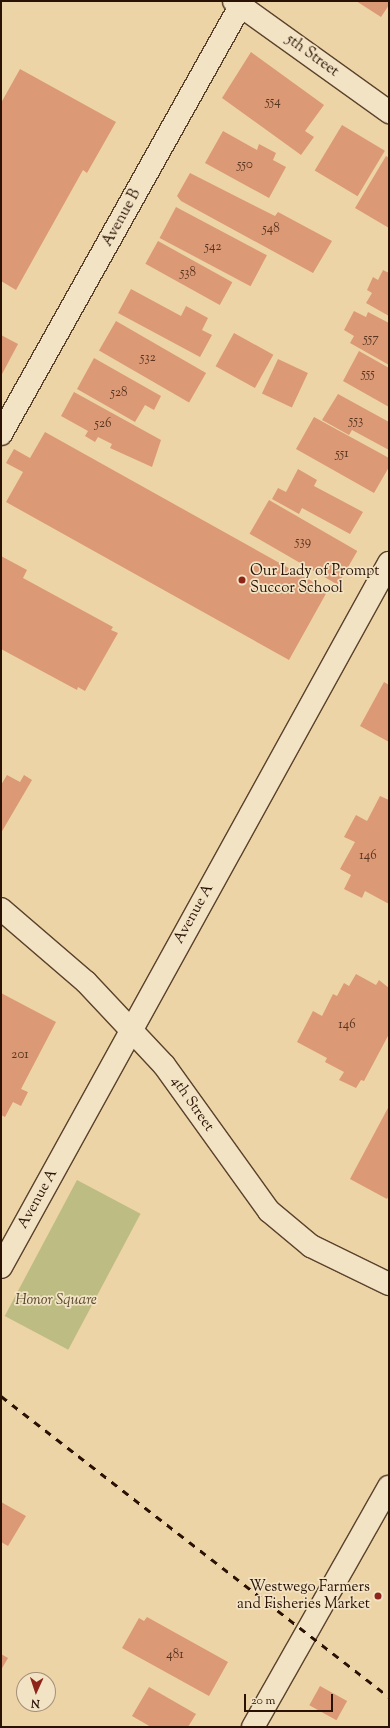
<!DOCTYPE html>
<html>
<head>
<meta charset="utf-8">
<style>
	body { margin:0 }
	#map { position:relative; width:390px; height:1728px; overflow:hidden; background:#edd4a6; font-family:"Sorts Mill Goudy",serif }
	div>[style] { position:absolute }
	.green>* { inset:0; background:#bdbc83; transform-origin:0 0 }
	.building>* { inset:0; background:#dc9975; transform-origin:0 0 }
	.roads { filter:drop-shadow(1px 0 #5a422c) drop-shadow(-1px 0 #5a422c) drop-shadow(0 1px #5a422c) drop-shadow(0 -1px #5a422c) }
	.minor>* { height:22px; margin:-11px; padding:0 11px; transform-origin:11px; border-radius:11px; background:#f3e3c5 }
	.secondary>* { height:22px; margin:-11px; padding:0 11px; transform-origin:11px; border-radius:11px; background:#f3e3c5 }
	.rail>* { height:3px; margin-top:-1.5px; transform-origin:0; background:repeating-linear-gradient(90deg,#291204 0 7px,transparent 0 14px) }
	.dots>* { width:11px; height:11px; translate:-50% -50%; box-sizing:border-box; border:2px solid #f3e3c5; border-radius:50% }
	span { translate:-50% -50%; white-space:nowrap; text-align:center; line-height:1.15; -webkit-text-stroke:3.5px #f3e3c5; paint-order:stroke }
	.number-label { font-size:13px; color:#563420 }
	.number-label span { -webkit-text-stroke-width:0 }
	.street-label { font-size:15px; color:#291204 }
	.poi-label { font-size:15px; color:#291204 }
	.left { translate:0 -50%; text-align:left }
	.right { translate:-100% -50%; text-align:right }
	.park-label { font-size:15px; color:#55452a; font-style:italic }
	.frame { position:absolute; inset:0; border:2px solid #291204; pointer-events:none }
	.north { position:absolute; left:16px; top:1672px; width:40px; height:40px; box-sizing:border-box; background:#f3e3c5; border:1px solid #a28f78; border-radius:50%; rotate:183deg; font-size:11px; font-weight:700; line-height:16px; text-align:center; color:#291204 }
	.north::after { content:''; display:block; margin:auto; width:14px; height:18px; background:#8f2418; clip-path:polygon(50% 0,100% 100%,50% 72%,0 100%) }
	.scale { position:absolute; left:244px; top:1694px; width:89px; height:18px; box-sizing:border-box; border:2px solid #291204; border-top:0; padding-left:5px; font-size:12px; line-height:14px; white-space:nowrap; color:#291204; -webkit-text-stroke:3px #f3e3c5; paint-order:stroke }
</style>
</head>
<body>
<div id="map">
	<div class="green">
		<i style="left:77px;top:1180px;width:72px;height:154px;rotate:28deg"></i>
	</div>
	<div class="building">
		<i style="clip-path:polygon(356px 1px,389px 1px,389px 5px,381px 17px)"></i>
		<i style="clip-path:polygon(251px 52px,324px 105px,305px 131px,314px 137px,301px 155px,222px 98px)"></i>
		<i style="clip-path:polygon(20px 69px,116px 122px,87px 173px,83px 170px,16px 290px,1px 281px,1px 103px)"></i>
		<i style="left:342px;top:125px;width:50px;height:53px;rotate:31deg"></i>
		<i style="clip-path:polygon(223px 131px,257px 150px,259px 144px,276px 153px,273px 160px,286px 167px,269px 198px,205px 163px)"></i>
		<i style="clip-path:polygon(386px 156px,389px 158px,389px 228px,355px 208px)"></i>
		<i style="clip-path:polygon(190px 173px,275px 216px,278px 212px,332px 241px,313px 273px,181px 201px,177px 196px)"></i>
		<i style="left:176px;top:207px;width:103px;height:35px;rotate:28deg"></i>
		<i style="left:158px;top:241px;width:85px;height:26px;rotate:29deg"></i>
		<i style="clip-path:polygon(383px 270px,389px 273px,389px 316px,366px 303px,372px 293px,367px 290px,373px 277px,378px 280px)"></i>
		<i style="clip-path:polygon(131px 289px,181px 316px,186px 306px,208px 318px,202px 330px,212px 335px,200px 357px,118px 313px)"></i>
		<i style="clip-path:polygon(354px 311px,366px 317px,368px 312px,389px 323px,389px 365px,350px 343px,354px 336px,344px 330px)"></i>
		<i style="left:116px;top:321px;width:104px;height:34px;rotate:30deg"></i>
		<i style="left:234px;top:333px;width:45px;height:38px;rotate:29deg"></i>
		<i style="clip-path:polygon(1px 335px,18px 344px,1px 376px)"></i>
		<i style="clip-path:polygon(359px 351px,389px 368px,389px 407px,343px 381px)"></i>
		<i style="clip-path:polygon(94px 358px,161px 396px,154px 410px,145px 405px,135px 422px,77px 389px)"></i>
		<i style="left:278px;top:359px;width:33px;height:38px;rotate:25deg"></i>
		<i style="clip-path:polygon(74px 392px,161px 440px,152px 467px,110px 448px,112px 444px,98px 437px,95px 442px,85px 436px,88px 431px,61px 416px)"></i>
		<i style="clip-path:polygon(338px 394px,389px 422px,389px 450px,352px 430px,349px 435px,322px 420px)"></i>
		<i style="clip-path:polygon(314px 417px,389px 458px,389px 467px,374px 493px,296px 449px)"></i>
		<i style="clip-path:polygon(45px 432px,328px 590px,289px 660px,6px 502px,23px 472px,6px 463px,14px 449px,30px 458px)"></i>
		<i style="clip-path:polygon(298px 469px,317px 480px,314px 486px,363px 512px,350px 534px,302px 508px,299px 514px,272px 499px,278px 488px,286px 492px)"></i>
		<i style="left:269px;top:500px;width:102px;height:39px;rotate:30deg"></i>
		<i style="clip-path:polygon(1px 556px,27px 570px,23px 578px,113px 627px,111px 630px,118px 633px,85px 691px,78px 687px,77px 690px,1px 649px)"></i>
		<i style="clip-path:polygon(384px 682px,389px 685px,389px 742px,360px 726px)"></i>
		<i style="clip-path:polygon(7px 775px,20px 782px,24px 775px,32px 780px,1px 833px,1px 785px)"></i>
		<i style="clip-path:polygon(380px 796px,389px 800px,389px 904px,365px 891px,362px 898px,344px 889px,351px 875px,340px 869px,355px 842px,344px 837px,356px 815px,367px 821px)"></i>
		<i style="clip-path:polygon(356px 974px,376px 985px,379px 980px,389px 988px,389px 1034px,364px 1081px,361px 1080px,356px 1088px,339px 1080px,344px 1072px,325px 1062px,327px 1058px,297px 1042px,313px 1011px,322px 1016px,333px 994px,337px 996px,344px 983px,349px 986px)"></i>
		<i style="clip-path:polygon(1px 993px,56px 1022px,21px 1089px,28px 1092px,21px 1106px,13px 1102px,5px 1117px,1px 1115px)"></i>
		<i style="clip-path:polygon(389px 1106px,389px 1195px,387px 1199px,350px 1179px)"></i>
		<i style="clip-path:polygon(1px 1502px,26px 1516px,8px 1546px,1px 1542px)"></i>
		<i style="clip-path:polygon(147px 1617px,228px 1662px,209px 1696px,122px 1648px,139px 1618px,144px 1621px)"></i>
		<i style="clip-path:polygon(1px 1654px,8px 1658px,1px 1670px)"></i>
		<i style="left:320px;top:1686px;width:31px;height:22px;rotate:29deg"></i>
		<i style="clip-path:polygon(149px 1687px,196px 1714px,188px 1727px,151px 1727px,132px 1716px)"></i>
	</div>
	<div class="roads">
		<div class="minor">
			<i style="left:234px;top:1px;width:191px;rotate:35.6deg"></i>
			<i style="left:1px;top:434px;width:496px;rotate:-60.8deg"></i>
			<i style="left:1px;top:1267px;width:804px;rotate:-61.14deg"></i>
			<i style="left:253px;top:1727px;width:276px;rotate:-60.5deg"></i>
		</div>
		<div class="secondary">
			<i style="left:1px;top:909px;width:112px;rotate:40.7deg"></i>
			<i style="left:86px;top:982px;width:114px;rotate:46.8deg"></i>
			<i style="left:164px;top:1065px;width:180px;rotate:54.3deg"></i>
			<i style="left:269px;top:1211px;width:55px;rotate:39.8deg"></i>
			<i style="left:311px;top:1246px;width:87px;rotate:26deg"></i>
		</div>
	</div>
	<div class="rail">
		<i style="left:1px;top:1396px;width:491px;rotate:37.8deg"></i>
	</div>
	<div class="dots">
		<i style="left:242px;top:580px;background:#8f2418"></i>
		<i style="left:378px;top:1596px;background:#8f2418"></i>
	</div>
	<div class="number-label">
		<span style="left:273px;top:102px">554</span>
		<span style="left:245px;top:165px">550</span>
		<span style="left:271px;top:229px">548</span>
		<span style="left:213px;top:247px">542</span>
		<span style="left:188px;top:273px">538</span>
		<span style="left:371px;top:339px">557</span>
		<span style="left:148px;top:358px">532</span>
		<span style="left:368px;top:374px">555</span>
		<span style="left:119px;top:393px">528</span>
		<span style="left:356px;top:421px">553</span>
		<span style="left:103px;top:424px">526</span>
		<span style="left:342px;top:454px">551</span>
		<span style="left:303px;top:542px">539</span>
		<span style="left:368px;top:856px">146</span>
		<span style="left:347px;top:1025px">146</span>
		<span style="left:20px;top:1055px">201</span>
		<span style="left:175px;top:1655px">481</span>
	</div>
	<div class="street-label">
		<span style="left:312px;top:56px;rotate:36deg">5th Street</span>
		<span style="left:122px;top:218px;rotate:-61deg">Avenue B</span>
		<span style="left:194px;top:914px;rotate:-61deg">Avenue A</span>
		<span style="left:192px;top:1104px;rotate:55deg">4th Street</span>
		<span style="left:38px;top:1199px;rotate:-61deg">Avenue A</span>
	</div>
	<div class="poi-label">
		<span class="left" style="left:250px;top:580px">Our Lady of Prompt<br>Succor School</span>
		<span class="right" style="left:370px;top:1596px">Westwego Farmers<br>and Fisheries Market</span>
	</div>
	<div class="park-label">
		<span style="left:56px;top:1301px">Honor Square</span>
	</div>
	<div class="frame"></div>
	<div class="north">N</div>
	<div class="scale">20 m</div>
</div>
</body>
</html>
